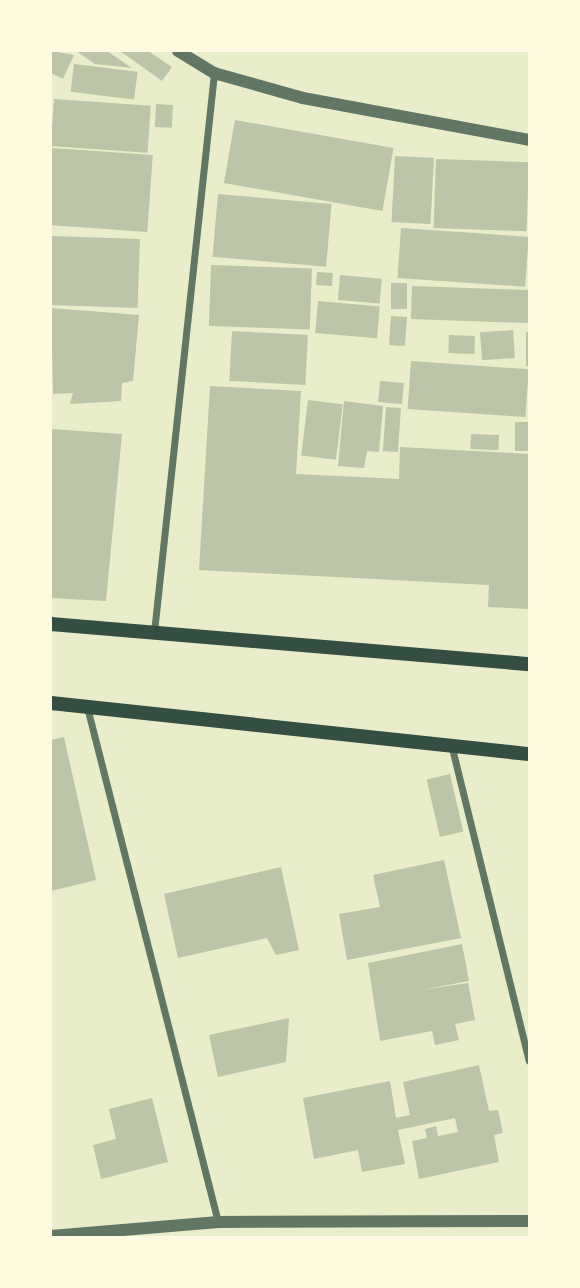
<!DOCTYPE html>
<html>
<head>
<meta charset="utf-8">
<style>
	body { margin:0 }
	#map { position:relative; width:580px; height:1288px; overflow:hidden; background:#e9edc9; font-family:Rubik,sans-serif }
	div>[style] { position:absolute }
	.building>* { inset:0; background:#bcc5a7; transform-origin:0 0 }
	.minor>* { height:7px; margin:-3.5px; padding:0 3.5px; transform-origin:3.5px; border-radius:3.5px; background:#617663 }
	.tertiary>* { height:12px; margin:-6px; padding:0 6px; transform-origin:6px; border-radius:6px; background:#617663 }
	.secondary>* { height:14px; margin:-7px; padding:0 7px; transform-origin:7px; border-radius:7px; background:#344e41 }
	span { translate:-50% -50%; white-space:nowrap; text-align:center; line-height:1.15; -webkit-text-stroke:5px #fefae0; paint-order:stroke }
	.frame { position:absolute; inset:0; border:52px solid #fefae0; pointer-events:none }
</style>
</head>
<body>
<div id="map">
	<div class="building">
		<i style="clip-path:polygon(51px 51px,74px 55px,63px 79px,51px 73px)"></i>
		<i style="clip-path:polygon(76px 51px,107px 51px,132px 68px,95px 64px)"></i>
		<i style="clip-path:polygon(120px 51px,148px 51px,172px 67px,162px 81px)"></i>
		<i style="left:74px;top:64px;width:64px;height:28px;rotate:7deg"></i>
		<i style="left:54px;top:99px;width:97px;height:47px;rotate:4deg"></i>
		<i style="left:156px;top:104px;width:17px;height:23px;rotate:3deg"></i>
		<i style="left:235px;top:120px;width:161px;height:64px;rotate:10deg"></i>
		<i style="left:51px;top:148px;width:102px;height:77px;rotate:4deg"></i>
		<i style="left:395px;top:156px;width:39px;height:66px;rotate:3deg"></i>
		<i style="left:436px;top:159px;width:93px;height:69px;rotate:2deg"></i>
		<i style="left:218px;top:194px;width:114px;height:63px;rotate:5deg"></i>
		<i style="left:401px;top:228px;width:128px;height:50px;rotate:4deg"></i>
		<i style="left:51px;top:236px;width:89px;height:69px;rotate:2deg"></i>
		<i style="left:211px;top:265px;width:101px;height:61px;rotate:2deg"></i>
		<i style="left:317px;top:272px;width:16px;height:13px;rotate:4deg"></i>
		<i style="left:340px;top:275px;width:42px;height:25px;rotate:5deg"></i>
		<i style="left:391px;top:283px;width:16px;height:26px"></i>
		<i style="left:412px;top:286px;width:117px;height:33px;rotate:2deg"></i>
		<i style="left:318px;top:301px;width:62px;height:32px;rotate:5deg"></i>
		<i style="clip-path:polygon(51px 308px,139px 315px,133px 381px,122px 383px,121px 401px,70px 404px,73px 393px,53px 394px)"></i>
		<i style="left:391px;top:316px;width:16px;height:29px;rotate:4deg"></i>
		<i style="left:513px;top:330px;width:28px;height:33px;rotate:86deg"></i>
		<i style="left:232px;top:331px;width:76px;height:50px;rotate:3deg"></i>
		<i style="left:526px;top:332px;width:3px;height:34px"></i>
		<i style="left:449px;top:335px;width:26px;height:18px;rotate:2deg"></i>
		<i style="left:411px;top:361px;width:118px;height:48px;rotate:4deg"></i>
		<i style="left:380px;top:381px;width:24px;height:21px;rotate:5deg"></i>
		<i style="clip-path:polygon(210px 386px,301px 391px,296px 474px,399px 479px,400px 447px,529px 454px,529px 609px,488px 607px,489px 585px,199px 570px)"></i>
		<i style="left:308px;top:400px;width:35px;height:56px;rotate:7deg"></i>
		<i style="clip-path:polygon(344px 401px,383px 406px,379px 452px,367px 451px,364px 468px,338px 466px)"></i>
		<i style="left:386px;top:407px;width:15px;height:44px;rotate:4deg"></i>
		<i style="left:515px;top:422px;width:14px;height:29px"></i>
		<i style="clip-path:polygon(51px 429px,122px 434px,106px 601px,51px 598px)"></i>
		<i style="left:471px;top:434px;width:28px;height:15px;rotate:2deg"></i>
		<i style="clip-path:polygon(64px 737px,96px 880px,51px 891px,51px 740px)"></i>
		<i style="left:450px;top:774px;width:59px;height:24px;rotate:77deg"></i>
		<i style="clip-path:polygon(444px 860px,461px 938px,347px 960px,339px 914px,380px 907px,373px 875px)"></i>
		<i style="clip-path:polygon(281px 867px,299px 950px,276px 955px,267px 938px,178px 958px,164px 894px)"></i>
		<i style="clip-path:polygon(462px 944px,469px 981px,421px 990px,468px 983px,475px 1020px,455px 1024px,459px 1040px,435px 1045px,432px 1031px,380px 1041px,368px 963px)"></i>
		<i style="clip-path:polygon(289px 1018px,286px 1062px,218px 1077px,209px 1035px)"></i>
		<i style="clip-path:polygon(479px 1065px,489px 1111px,498px 1110px,503px 1133px,494px 1135px,499px 1162px,419px 1179px,412px 1141px,427px 1138px,425px 1129px,436px 1126px,438px 1136px,458px 1132px,455px 1118px,398px 1130px,405px 1164px,362px 1172px,358px 1150px,314px 1159px,303px 1098px,390px 1081px,396px 1118px,410px 1115px,403px 1082px)"></i>
		<i style="clip-path:polygon(152px 1098px,168px 1162px,101px 1179px,93px 1145px,116px 1139px,109px 1109px)"></i>
	</div>
	<div class="minor">
		<i style="left:154px;top:632px;width:562px;rotate:-83.87deg"></i>
		<i style="left:87px;top:707px;width:531px;rotate:75.73deg"></i>
		<i style="left:451px;top:744px;width:326px;rotate:76.2deg"></i>
	</div>
	<div class="tertiary">
		<i style="left:178px;top:51px;width:42px;rotate:31.4deg"></i>
		<i style="left:214px;top:73px;width:92px;rotate:15.7deg"></i>
		<i style="left:303px;top:98px;width:230px;rotate:10.5deg"></i>
		<i style="left:51px;top:1236px;width:168px;rotate:-4.8deg"></i>
		<i style="left:218px;top:1222px;width:311px;rotate:-0.2deg"></i>
	</div>
	<div class="secondary">
		<i style="left:51px;top:624px;width:480px;rotate:4.8deg"></i>
		<i style="left:51px;top:703px;width:481px;rotate:6.1deg"></i>
	</div>
	<div class="frame"></div>
</div>
</body>
</html>
